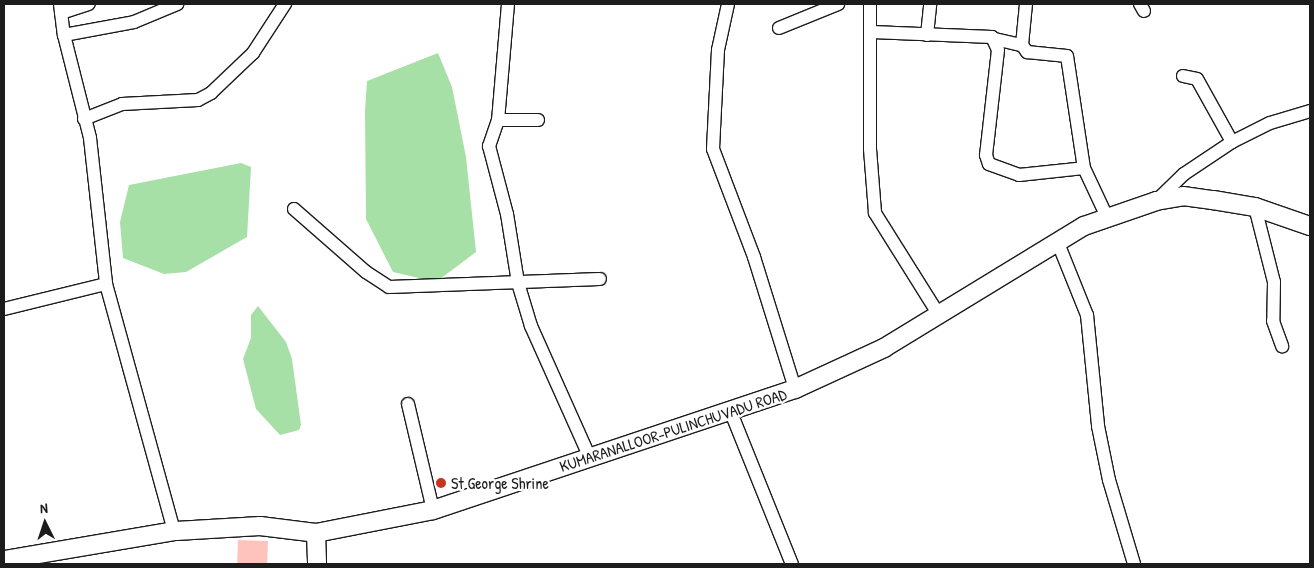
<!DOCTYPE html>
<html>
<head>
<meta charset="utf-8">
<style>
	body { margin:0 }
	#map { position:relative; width:1314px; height:568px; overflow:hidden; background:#fff; font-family:"Patrick Hand",sans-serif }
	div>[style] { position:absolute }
	.green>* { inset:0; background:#a6e0a6 }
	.building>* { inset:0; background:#ffc3bd; transform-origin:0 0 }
	.roads { filter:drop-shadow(1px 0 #1c1c1c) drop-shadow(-1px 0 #1c1c1c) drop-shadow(0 1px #1c1c1c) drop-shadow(0 -1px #1c1c1c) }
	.minor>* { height:12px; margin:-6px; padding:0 6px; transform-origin:6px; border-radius:6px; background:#fff }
	.secondary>* { height:18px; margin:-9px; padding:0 9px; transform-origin:9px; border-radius:9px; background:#fff }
	.dots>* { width:14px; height:14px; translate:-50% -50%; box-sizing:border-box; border:2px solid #fff; border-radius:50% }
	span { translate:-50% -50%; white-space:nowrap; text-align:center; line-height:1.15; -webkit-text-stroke:4.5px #fff; paint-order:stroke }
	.street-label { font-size:16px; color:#1c1c1c }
	.poi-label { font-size:16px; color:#1c1c1c }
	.left { translate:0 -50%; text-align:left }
	.frame { position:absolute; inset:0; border:5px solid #1c1c1c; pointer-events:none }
	.north { position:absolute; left:20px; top:498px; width:50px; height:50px; -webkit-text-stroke:4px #fff; paint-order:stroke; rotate:356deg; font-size:14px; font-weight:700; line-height:20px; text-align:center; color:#1c1c1c }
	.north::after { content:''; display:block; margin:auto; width:18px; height:22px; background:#1c1c1c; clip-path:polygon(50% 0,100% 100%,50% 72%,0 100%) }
</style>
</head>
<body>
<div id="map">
	<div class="green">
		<i style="clip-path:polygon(438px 53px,452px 87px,466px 157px,476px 252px,436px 282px,393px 272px,366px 219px,365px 111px,367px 81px)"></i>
		<i style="clip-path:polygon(241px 163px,251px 167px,247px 237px,186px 272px,164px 274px,123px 258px,120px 222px,129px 185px)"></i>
		<i style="clip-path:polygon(258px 306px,286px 342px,292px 359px,301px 425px,299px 430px,280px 435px,256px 409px,243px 359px,251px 338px,251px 315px)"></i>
	</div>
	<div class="building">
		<i style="left:238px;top:540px;width:30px;height:23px;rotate:2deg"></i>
	</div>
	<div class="roads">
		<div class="minor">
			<i style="left:60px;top:4px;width:31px;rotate:83deg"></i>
			<i style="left:64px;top:35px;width:106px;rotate:75.8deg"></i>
			<i style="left:90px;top:138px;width:147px;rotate:83.7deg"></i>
			<i style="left:106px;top:284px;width:256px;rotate:74.6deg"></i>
			<i style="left:508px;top:4px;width:116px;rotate:94.9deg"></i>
			<i style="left:498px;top:120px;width:28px;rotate:109deg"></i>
			<i style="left:489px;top:146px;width:70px;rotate:75.2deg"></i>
			<i style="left:507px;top:214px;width:70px;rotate:80.9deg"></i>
			<i style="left:518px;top:283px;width:45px;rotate:73.2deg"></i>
			<i style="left:531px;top:326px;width:145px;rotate:65.9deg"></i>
			<i style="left:728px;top:4px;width:47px;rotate:102.3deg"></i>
			<i style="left:718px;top:50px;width:99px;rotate:92.9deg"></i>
			<i style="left:713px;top:149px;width:116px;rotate:69.2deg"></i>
			<i style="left:754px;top:257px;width:138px;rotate:72.7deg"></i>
			<i style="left:870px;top:4px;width:145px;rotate:90deg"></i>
			<i style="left:870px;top:149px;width:64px;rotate:85.5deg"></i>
			<i style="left:875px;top:213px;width:120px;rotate:57.9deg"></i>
			<i style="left:1026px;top:4px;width:41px;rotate:95.6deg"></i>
			<i style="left:1022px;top:45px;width:9px;rotate:54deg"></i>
			<i style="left:1027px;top:52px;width:40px;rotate:5.7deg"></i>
			<i style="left:1067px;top:56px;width:113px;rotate:81.4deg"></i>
			<i style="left:1084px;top:168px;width:54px;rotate:64.9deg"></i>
			<i style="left:1140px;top:4px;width:8px;rotate:60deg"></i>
			<i style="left:61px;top:13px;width:29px;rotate:-18deg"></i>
			<i style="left:779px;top:28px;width:64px;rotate:-22.1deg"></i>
			<i style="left:872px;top:32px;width:120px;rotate:2.4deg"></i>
			<i style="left:992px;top:37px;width:14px;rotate:65deg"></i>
			<i style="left:998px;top:50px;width:106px;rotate:96.5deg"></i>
			<i style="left:986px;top:155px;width:9px;rotate:72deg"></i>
			<i style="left:989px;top:164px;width:32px;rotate:20deg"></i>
			<i style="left:1019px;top:175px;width:65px;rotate:-6.1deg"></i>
			<i style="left:64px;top:35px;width:71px;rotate:-10.5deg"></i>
			<i style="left:134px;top:22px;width:47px;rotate:-22.7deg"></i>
			<i style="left:927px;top:35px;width:31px;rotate:-84deg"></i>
			<i style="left:995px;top:39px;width:28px;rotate:13deg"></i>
			<i style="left:1183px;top:76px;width:14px;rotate:12deg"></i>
			<i style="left:1197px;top:79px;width:72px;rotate:60.9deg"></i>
			<i style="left:84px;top:119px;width:41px;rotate:-21.5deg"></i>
			<i style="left:122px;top:104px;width:76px;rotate:-3deg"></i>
			<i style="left:198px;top:100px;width:15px;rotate:-28deg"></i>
			<i style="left:211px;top:93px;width:58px;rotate:-43.6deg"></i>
			<i style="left:253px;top:53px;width:59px;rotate:-56.9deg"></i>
			<i style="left:498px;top:120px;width:40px"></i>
			<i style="left:1156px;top:201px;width:39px;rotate:-44deg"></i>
			<i style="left:1184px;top:174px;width:58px;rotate:-33.7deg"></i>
			<i style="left:1232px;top:142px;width:42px;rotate:-26.6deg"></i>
			<i style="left:1270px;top:123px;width:42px;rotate:-16.7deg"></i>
			<i style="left:1255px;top:207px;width:77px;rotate:75.8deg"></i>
			<i style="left:1274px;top:282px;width:39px;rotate:91deg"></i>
			<i style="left:1273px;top:321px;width:27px;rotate:70deg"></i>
			<i style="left:294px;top:209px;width:96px;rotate:41.2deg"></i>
			<i style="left:366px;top:272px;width:27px;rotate:33deg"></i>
			<i style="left:389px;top:287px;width:211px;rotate:-2.2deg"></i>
			<i style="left:1058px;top:243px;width:78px;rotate:68.1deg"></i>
			<i style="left:1087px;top:315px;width:112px;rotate:84.3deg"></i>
			<i style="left:1098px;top:426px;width:55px;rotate:78.5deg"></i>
			<i style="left:1109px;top:480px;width:88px;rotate:73.4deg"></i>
			<i style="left:4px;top:309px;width:105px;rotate:-13.8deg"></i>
			<i style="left:408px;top:404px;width:109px;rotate:76.7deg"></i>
			<i style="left:730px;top:410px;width:166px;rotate:68.1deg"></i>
		</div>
		<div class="secondary">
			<i style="left:316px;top:533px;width:31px;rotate:88deg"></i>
			<i style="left:4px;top:560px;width:174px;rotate:-9.6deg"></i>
			<i style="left:176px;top:531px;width:84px;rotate:-3.4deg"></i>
			<i style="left:260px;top:526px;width:56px;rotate:7.1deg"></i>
			<i style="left:316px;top:533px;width:119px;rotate:-11.1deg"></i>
			<i style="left:433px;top:510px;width:382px;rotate:-18.5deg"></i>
			<i style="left:795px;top:389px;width:98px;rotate:-24.7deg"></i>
			<i style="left:884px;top:348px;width:234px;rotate:-31.4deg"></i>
			<i style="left:1084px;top:226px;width:76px;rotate:-19.1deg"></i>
			<i style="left:1156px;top:201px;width:27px;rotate:-10deg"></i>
			<i style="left:1183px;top:196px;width:30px;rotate:8deg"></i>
			<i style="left:1213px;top:200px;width:43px;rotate:9.5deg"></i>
			<i style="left:1255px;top:207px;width:58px;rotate:19.1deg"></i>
		</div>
	</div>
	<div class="dots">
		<i style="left:441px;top:483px;background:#c8321e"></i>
	</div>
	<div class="street-label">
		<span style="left:673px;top:430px;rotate:-18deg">KUMARANALLOOR-PULINCHUVADU ROAD</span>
	</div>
	<div class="poi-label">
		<span class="left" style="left:451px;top:483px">St George Shrine</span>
	</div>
	<div class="frame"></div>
	<div class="north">N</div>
</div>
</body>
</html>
